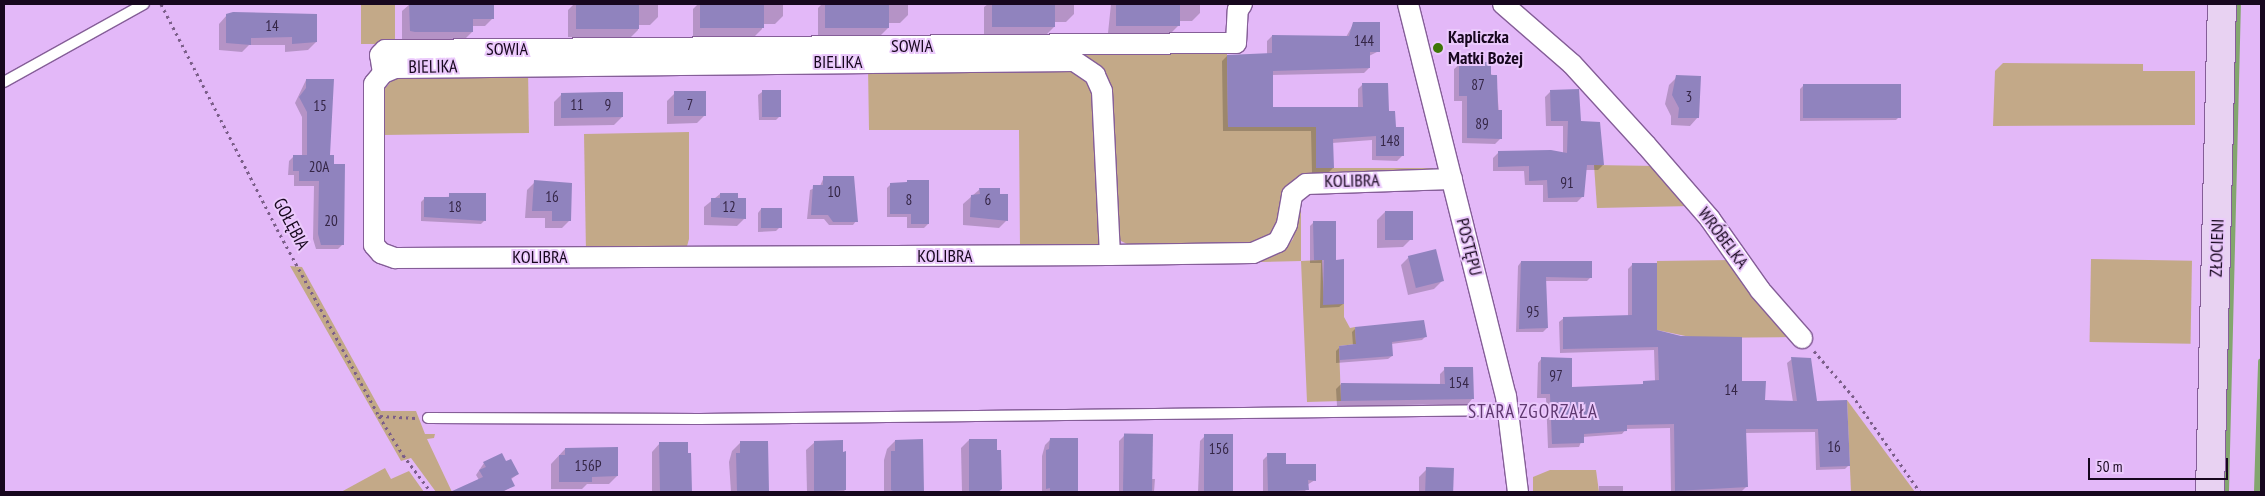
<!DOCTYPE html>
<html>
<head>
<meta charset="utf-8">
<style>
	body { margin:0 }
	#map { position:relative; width:2265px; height:496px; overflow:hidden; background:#e3b8f8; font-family:"PT Sans Narrow",sans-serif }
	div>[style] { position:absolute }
	.green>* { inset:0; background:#c3a988; transform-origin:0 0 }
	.shadow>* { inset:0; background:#0003; transform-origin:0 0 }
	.stream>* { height:5.5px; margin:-2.75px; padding:0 2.75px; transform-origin:2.75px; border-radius:2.75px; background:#83a66e }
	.building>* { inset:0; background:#9083be; transform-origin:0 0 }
	.path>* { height:3px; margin-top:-1.5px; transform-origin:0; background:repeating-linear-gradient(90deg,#7b5e89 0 2.5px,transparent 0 6.5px) }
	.roads { filter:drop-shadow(1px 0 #855e98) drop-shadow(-1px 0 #855e98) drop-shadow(0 1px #855e98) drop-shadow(0 -1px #855e98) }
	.lane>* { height:10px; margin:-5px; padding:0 5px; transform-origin:5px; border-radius:5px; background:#fff }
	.street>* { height:20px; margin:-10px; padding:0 10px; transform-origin:10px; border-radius:10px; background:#fff }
	.secondary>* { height:28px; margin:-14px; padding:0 14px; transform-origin:14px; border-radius:14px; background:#e8d2f2 }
	.dots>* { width:14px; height:14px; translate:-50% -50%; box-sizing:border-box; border:2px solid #ebc9fc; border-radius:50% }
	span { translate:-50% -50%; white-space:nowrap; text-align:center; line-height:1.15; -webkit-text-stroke:4px #ebc9fc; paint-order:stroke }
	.number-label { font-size:15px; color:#352646 }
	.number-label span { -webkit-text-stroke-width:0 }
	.poi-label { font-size:18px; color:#17071e; font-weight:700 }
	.left { translate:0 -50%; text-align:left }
	.street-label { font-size:18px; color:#17071e }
	.neighbourhood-label { font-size:19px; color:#5e386f; letter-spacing:1px }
	.frame { position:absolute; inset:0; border:5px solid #17071e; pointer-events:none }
	.scale { position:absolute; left:2088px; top:458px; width:140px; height:22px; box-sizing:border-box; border:2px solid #17071e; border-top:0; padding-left:6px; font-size:15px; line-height:18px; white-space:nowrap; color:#17071e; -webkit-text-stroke:4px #ebc9fc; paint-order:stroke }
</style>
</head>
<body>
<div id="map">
	<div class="green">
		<i style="left:361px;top:4px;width:34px;height:40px"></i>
		<i style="clip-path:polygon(1215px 53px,1227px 54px,1228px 127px,1316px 127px,1317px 168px,1433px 168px,1433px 170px,1429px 173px,1325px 173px,1300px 177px,1285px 188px,1279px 227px,1263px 243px,1133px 247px,1121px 241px,1115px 233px,1100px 70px,1083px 55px)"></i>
		<i style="clip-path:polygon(2003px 63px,2143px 64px,2143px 71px,2195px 71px,2195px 125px,1993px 126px,1995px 71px)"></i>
		<i style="clip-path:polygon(868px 67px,1072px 68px,1085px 76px,1093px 88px,1099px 245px,1095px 248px,1020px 249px,1019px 130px,869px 130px)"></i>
		<i style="clip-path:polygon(528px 69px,529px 133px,383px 135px,383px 91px,399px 72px)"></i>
		<i style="clip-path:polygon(689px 132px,689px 239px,686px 250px,586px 253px,584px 134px)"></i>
		<i style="clip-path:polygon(1594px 165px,1657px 166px,1692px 206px,1597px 208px)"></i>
		<i style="clip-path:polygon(1301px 201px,1301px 261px,1322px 260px,1324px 304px,1344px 304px,1344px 317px,1350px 328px,1355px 327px,1356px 344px,1339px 346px,1341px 401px,1307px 402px,1301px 261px,1260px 262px,1287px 247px,1293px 239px)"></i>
		<i style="left:2091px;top:259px;width:101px;height:83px;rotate:1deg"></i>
		<i style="clip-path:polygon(1732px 260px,1794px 337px,1695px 338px,1657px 330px,1657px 261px)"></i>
		<i style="clip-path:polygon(290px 266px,302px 267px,381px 411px,416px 411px,425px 434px,435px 434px,434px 438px,427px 439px,452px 492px,436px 492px,411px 458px,401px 461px)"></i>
		<i style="clip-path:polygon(1847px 400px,1915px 492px,1851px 492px)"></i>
		<i style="clip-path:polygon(385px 468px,391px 479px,409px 471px,424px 492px,341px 492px)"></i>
		<i style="clip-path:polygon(1550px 470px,1596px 470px,1599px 492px,1533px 492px,1533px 477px)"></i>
	</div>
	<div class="shadow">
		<i style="clip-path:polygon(410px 4px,493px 4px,493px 18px,485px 26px,472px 26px,472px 32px,464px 40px,407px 40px,402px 39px,402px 11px)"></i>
		<i style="clip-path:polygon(574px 4px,658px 4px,658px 17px,650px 25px,638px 25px,638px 30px,630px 38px,568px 37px,568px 10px)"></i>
		<i style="clip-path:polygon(698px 4px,783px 4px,783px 16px,775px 24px,762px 24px,762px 29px,754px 37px,693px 36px,693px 9px)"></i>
		<i style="clip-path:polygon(822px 4px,908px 4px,908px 15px,900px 23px,888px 23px,888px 28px,880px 36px,818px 35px,818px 8px)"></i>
		<i style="clip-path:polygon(988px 4px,1074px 4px,1074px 14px,1066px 22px,1054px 22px,1054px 27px,1046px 35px,984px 34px,984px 7px)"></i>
		<i style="clip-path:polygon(1111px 4px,1200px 4px,1200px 13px,1192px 21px,1178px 21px,1178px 26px,1170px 34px,1108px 33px)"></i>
		<i style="clip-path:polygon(227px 15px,316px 42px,308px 50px,285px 52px,285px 45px,249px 45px,242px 52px,219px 50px,219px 24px)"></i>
		<i style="clip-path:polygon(1354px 23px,1379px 51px,1369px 56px,1369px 68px,1364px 73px,1272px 75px,1272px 108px,1358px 108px,1358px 89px,1363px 84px,1387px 112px,1402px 156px,1397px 161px,1372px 160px,1372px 140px,1332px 143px,1333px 168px,1328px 173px,1312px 173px,1311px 131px,1223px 131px,1222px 61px,1227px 56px,1267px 54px,1267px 41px,1272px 36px,1346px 37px)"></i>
		<i style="clip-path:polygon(1460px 64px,1496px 76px,1501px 138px,1495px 144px,1462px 143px,1462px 101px,1454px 101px,1454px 69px)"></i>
		<i style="clip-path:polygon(1677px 77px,1698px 117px,1690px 126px,1671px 125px,1671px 116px,1665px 104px,1669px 85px)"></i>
		<i style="clip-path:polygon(306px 80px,329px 156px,343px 244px,338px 249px,316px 249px,313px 239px,314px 186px,294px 186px,294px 175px,288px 175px,289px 161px,294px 156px,302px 156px,302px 117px,295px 103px)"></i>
		<i style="clip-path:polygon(1804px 85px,1900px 116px,1896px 120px,1800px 121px,1800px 89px)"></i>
		<i style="clip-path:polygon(762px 92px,780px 116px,776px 120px,759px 120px,758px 95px)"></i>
		<i style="clip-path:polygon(1550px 92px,1580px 122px,1603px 165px,1598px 170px,1585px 170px,1582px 197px,1577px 202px,1543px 202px,1543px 185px,1525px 185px,1524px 171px,1493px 171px,1493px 158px,1498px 153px,1563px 154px,1563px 126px,1546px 126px,1545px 97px)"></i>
		<i style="clip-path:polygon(675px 93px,705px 115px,697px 123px,667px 124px,667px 101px)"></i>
		<i style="clip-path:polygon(562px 94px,622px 117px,614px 125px,554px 126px,554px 102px)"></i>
		<i style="clip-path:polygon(824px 177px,856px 221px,853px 225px,829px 225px,824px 219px,807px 219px,810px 190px,820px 186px)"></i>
		<i style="clip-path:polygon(535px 182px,570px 220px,562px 228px,545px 228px,545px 218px,525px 218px,527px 190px)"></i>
		<i style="clip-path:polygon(891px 184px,928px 224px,924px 228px,907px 228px,907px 217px,887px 217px,887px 188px)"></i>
		<i style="clip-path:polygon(980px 189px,1007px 220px,999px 228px,963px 225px,963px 204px)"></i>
		<i style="clip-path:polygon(720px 194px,737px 199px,745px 218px,737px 226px,704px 225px,704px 207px)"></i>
		<i style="clip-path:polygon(485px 195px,484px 221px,481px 224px,421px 221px,421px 202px,425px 198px)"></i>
		<i style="clip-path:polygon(761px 209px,780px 227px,776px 231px,758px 232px,758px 213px)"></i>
		<i style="clip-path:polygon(1385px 212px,1411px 239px,1403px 247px,1377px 248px,1377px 220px)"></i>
		<i style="clip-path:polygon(1314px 222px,1335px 261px,1343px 304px,1339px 307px,1320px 308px,1321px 263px,1310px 263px,1310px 226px)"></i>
		<i style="clip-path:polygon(1409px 257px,1442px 281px,1434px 289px,1408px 295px,1401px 265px)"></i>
		<i style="clip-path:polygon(1521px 262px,1591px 277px,1587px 281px,1544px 281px,1547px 328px,1543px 332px,1516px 332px,1518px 266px)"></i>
		<i style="clip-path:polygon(1632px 265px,1656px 330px,1741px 382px,1763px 401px,1793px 402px,1787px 363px,1792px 359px,1849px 465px,1845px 469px,1816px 470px,1815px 432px,1745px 433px,1746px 487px,1742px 491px,1671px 492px,1670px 428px,1626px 429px,1622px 434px,1583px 437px,1579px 447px,1548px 448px,1546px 398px,1537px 398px,1538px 363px,1542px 358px,1570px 388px,1641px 385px,1655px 381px,1654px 350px,1560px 353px,1559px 322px,1564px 318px,1628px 316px,1628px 269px)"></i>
		<i style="clip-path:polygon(1356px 328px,1426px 336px,1422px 340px,1391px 344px,1392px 356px,1388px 359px,1336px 363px,1336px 351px,1340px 347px,1353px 346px,1352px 332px)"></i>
		<i style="clip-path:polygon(1445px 369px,1472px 399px,1468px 404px,1337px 406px,1336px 389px,1341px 384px,1440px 385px,1440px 374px)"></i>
		<i style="clip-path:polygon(1231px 435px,1232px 492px,1198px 492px,1200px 441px,1205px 436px)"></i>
		<i style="clip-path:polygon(1124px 436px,1150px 479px,1155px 479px,1154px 492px,1119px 492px,1119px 441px)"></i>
		<i style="clip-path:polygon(1077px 439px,1077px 492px,1042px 492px,1042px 456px,1045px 445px,1050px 440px)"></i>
		<i style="clip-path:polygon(969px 440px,1000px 488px,997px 492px,962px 492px,961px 448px)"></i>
		<i style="clip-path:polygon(895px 441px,922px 441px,922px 492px,884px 492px,884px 460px,887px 449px)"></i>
		<i style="clip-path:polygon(767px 442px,767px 492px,731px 492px,729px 462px,732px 451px,740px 443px)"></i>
		<i style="clip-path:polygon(815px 442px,845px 490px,843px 492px,807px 492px,806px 450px)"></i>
		<i style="clip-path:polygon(660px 443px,690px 491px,689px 492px,652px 492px,652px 452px)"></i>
		<i style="clip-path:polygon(565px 449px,617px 476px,609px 484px,587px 484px,582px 489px,551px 489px,551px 464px)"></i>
		<i style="clip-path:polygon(1268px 455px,1285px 465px,1315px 480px,1307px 485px,1305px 492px,1263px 492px,1263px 460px)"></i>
		<i style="clip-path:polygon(484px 463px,506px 463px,518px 474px,510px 480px,513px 485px,503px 492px,466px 492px,464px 489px,479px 480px,476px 475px)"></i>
		<i style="clip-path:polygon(1427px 469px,1453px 469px,1453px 492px,1419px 492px,1419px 477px)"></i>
		<i style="left:1599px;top:486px;width:24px;height:7px"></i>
	</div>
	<div class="stream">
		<i style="left:2226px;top:492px;width:488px;rotate:-88.6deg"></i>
		<i style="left:2257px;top:492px;width:130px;rotate:-88.2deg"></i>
	</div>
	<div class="building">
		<i style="clip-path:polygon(409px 4px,494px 4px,494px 19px,473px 19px,473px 32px,415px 32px,410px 31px)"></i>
		<i style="left:576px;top:4px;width:63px;height:25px"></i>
		<i style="left:700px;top:4px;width:64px;height:24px"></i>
		<i style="left:825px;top:4px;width:64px;height:24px"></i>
		<i style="left:992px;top:4px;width:63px;height:23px"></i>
		<i style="left:1116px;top:4px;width:64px;height:22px"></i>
		<i style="clip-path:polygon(233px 12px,317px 14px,317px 42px,292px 44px,292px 37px,251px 38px,251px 45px,226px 43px,226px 14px)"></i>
		<i style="clip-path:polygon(1353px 22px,1380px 22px,1380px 52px,1370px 52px,1370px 68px,1273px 71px,1273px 107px,1363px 107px,1362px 83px,1388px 83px,1389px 111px,1395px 111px,1396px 127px,1404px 127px,1404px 156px,1376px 156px,1376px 136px,1333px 139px,1334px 168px,1316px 168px,1316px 127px,1228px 127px,1227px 55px,1272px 53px,1272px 35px,1349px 36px)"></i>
		<i style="clip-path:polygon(1459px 62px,1491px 62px,1491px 75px,1497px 75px,1498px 110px,1502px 110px,1502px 139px,1467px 138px,1467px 96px,1459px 96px)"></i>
		<i style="clip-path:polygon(1676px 75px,1701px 76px,1699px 118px,1678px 118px,1679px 108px,1672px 95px)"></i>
		<i style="clip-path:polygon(306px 79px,334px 79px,330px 155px,334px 155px,334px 164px,345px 164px,344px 245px,321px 245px,318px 234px,319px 181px,299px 181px,299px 171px,293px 171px,293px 155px,307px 155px,307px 112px,299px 97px,306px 88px)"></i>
		<i style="left:1803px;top:84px;width:98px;height:34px"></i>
		<i style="clip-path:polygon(1579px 89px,1581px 121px,1600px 122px,1604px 165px,1587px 165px,1584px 197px,1548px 198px,1547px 180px,1529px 181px,1529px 166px,1498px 167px,1498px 151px,1551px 150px,1567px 153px,1568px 121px,1551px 121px,1550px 90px)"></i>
		<i style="left:762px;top:90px;width:19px;height:27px"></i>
		<i style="left:706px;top:91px;width:25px;height:32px;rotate:90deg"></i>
		<i style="clip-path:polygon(606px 92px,623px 92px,623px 117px,561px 118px,561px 93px)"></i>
		<i style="clip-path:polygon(823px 176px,854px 176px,858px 222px,833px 222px,828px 215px,811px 215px,813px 185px,823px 185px)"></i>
		<i style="clip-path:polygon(534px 180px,572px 183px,571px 221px,552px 221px,552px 211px,532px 211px)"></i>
		<i style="clip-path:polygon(907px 180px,929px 180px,929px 224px,911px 224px,911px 214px,890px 214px,890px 183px,907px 182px)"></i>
		<i style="clip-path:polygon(979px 188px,1000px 188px,1000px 194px,1008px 194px,1008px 221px,970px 217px,971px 195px,980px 194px)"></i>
		<i style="clip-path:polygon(449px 193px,486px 193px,486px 221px,424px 217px,424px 197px,449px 197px)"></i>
		<i style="clip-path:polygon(720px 193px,738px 193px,738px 198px,746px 198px,746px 219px,711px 217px,711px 198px,720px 198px)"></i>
		<i style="left:761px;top:208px;width:21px;height:20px"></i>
		<i style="left:1385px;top:211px;width:28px;height:29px"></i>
		<i style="clip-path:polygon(1313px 221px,1336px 221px,1336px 260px,1344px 259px,1344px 304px,1323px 305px,1324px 260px,1314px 260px)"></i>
		<i style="left:1436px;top:249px;width:33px;height:29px;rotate:76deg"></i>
		<i style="clip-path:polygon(1521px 261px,1592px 261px,1592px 278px,1546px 277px,1548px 328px,1519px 329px)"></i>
		<i style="clip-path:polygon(1632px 263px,1657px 263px,1657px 330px,1681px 336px,1742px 337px,1742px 381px,1766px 381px,1765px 400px,1797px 401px,1791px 357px,1811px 358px,1817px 401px,1847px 400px,1850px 466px,1820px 467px,1818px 429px,1746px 429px,1748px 487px,1675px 491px,1674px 424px,1627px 425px,1627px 431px,1584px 434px,1584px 443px,1552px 444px,1550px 394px,1541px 394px,1541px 357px,1572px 358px,1572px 387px,1643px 384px,1643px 381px,1659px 380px,1658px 347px,1563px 349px,1563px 317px,1632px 315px)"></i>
		<i style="clip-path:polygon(1424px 320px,1427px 337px,1392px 342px,1393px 356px,1340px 360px,1339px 346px,1356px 344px,1355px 327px)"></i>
		<i style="clip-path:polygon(1444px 367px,1473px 367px,1474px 399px,1341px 401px,1341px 383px,1445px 384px)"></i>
		<i style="left:1153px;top:434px;width:58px;height:29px;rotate:91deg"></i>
		<i style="left:1204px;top:434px;width:29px;height:58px"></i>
		<i style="clip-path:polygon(1050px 438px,1078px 438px,1078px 492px,1050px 492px,1050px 488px,1046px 489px,1046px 450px,1049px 449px)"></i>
		<i style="clip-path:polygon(923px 439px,924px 492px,895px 492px,891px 490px,891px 451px,895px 451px,895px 440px)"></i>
		<i style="clip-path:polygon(969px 439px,997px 439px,997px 450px,1001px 450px,1002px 489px,998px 492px,969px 492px)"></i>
		<i style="clip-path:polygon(843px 440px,843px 452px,846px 451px,846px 490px,814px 492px,814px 441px)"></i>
		<i style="clip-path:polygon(740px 441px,768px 441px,769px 492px,737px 492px,736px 453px,740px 453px)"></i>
		<i style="clip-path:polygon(659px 442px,688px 442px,688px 453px,691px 453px,692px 492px,660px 492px)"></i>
		<i style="clip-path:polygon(618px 447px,618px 476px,592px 477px,592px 482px,559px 482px,559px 455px,565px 455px,565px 448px)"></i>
		<i style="clip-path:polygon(502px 453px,506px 461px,511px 459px,519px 474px,511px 478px,515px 486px,501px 492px,450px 492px,483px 477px,479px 470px,486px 467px,483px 462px)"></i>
		<i style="clip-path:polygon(1267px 453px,1286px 453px,1286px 464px,1316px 464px,1316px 481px,1308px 480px,1309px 490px,1268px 492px)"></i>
		<i style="left:1426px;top:467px;width:28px;height:25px;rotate:2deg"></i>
	</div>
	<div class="path">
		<i style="left:161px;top:4px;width:253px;rotate:62.7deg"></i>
		<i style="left:277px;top:229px;width:213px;rotate:61.4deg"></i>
		<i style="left:379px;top:416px;width:46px;rotate:58.4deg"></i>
		<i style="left:403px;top:455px;width:46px;rotate:52.9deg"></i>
		<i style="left:1814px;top:351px;width:58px;rotate:49.2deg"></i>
		<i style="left:1852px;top:395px;width:118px;rotate:55deg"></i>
		<i style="left:380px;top:416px;width:36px;rotate:3deg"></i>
	</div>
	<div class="roads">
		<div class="lane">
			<i style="left:4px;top:82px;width:160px;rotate:-29.1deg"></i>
			<i style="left:428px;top:418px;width:272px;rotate:0.2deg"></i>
			<i style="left:700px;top:419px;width:808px;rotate:-0.64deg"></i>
		</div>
		<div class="street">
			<i style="left:1408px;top:4px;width:404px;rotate:76deg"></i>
			<i style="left:1506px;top:396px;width:97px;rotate:82.9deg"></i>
			<i style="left:1503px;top:4px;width:91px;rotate:41deg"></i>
			<i style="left:1572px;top:64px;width:110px;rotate:47.6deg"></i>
			<i style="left:1646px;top:145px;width:98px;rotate:49.1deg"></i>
			<i style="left:1710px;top:219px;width:87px;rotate:54.8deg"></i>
			<i style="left:1760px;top:290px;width:64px;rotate:48.8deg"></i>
			<i style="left:383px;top:73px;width:18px;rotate:-99deg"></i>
			<i style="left:380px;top:55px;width:7px;rotate:-45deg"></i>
			<i style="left:385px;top:50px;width:10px"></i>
			<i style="left:395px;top:50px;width:841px;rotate:-0.48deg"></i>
			<i style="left:1236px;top:43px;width:33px;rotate:-87deg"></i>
			<i style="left:1238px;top:10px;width:7px;rotate:-56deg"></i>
			<i style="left:1110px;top:255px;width:164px;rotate:-92.8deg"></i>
			<i style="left:1102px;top:91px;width:17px;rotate:-114deg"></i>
			<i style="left:1095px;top:75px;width:25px;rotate:-146deg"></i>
			<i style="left:1074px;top:61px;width:679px;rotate:179.41deg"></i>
			<i style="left:395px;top:68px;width:13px;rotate:157deg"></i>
			<i style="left:383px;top:73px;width:14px;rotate:129deg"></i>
			<i style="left:374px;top:84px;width:161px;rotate:90deg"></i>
			<i style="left:374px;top:245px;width:11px;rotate:49deg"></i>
			<i style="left:381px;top:253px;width:15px;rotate:20deg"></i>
			<i style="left:395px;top:258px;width:715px;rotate:-0.24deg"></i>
			<i style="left:1110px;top:255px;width:143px;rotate:-0.8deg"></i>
			<i style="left:1253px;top:253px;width:27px;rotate:-24deg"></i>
			<i style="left:1278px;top:242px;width:20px;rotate:-63deg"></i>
			<i style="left:1287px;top:224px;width:29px;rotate:-80deg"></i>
			<i style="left:1292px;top:195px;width:18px;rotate:-38deg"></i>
			<i style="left:1306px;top:184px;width:146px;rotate:-2deg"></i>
		</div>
		<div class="secondary">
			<i style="left:2210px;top:492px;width:488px;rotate:-88.6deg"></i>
		</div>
	</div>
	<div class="dots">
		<i style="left:1438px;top:48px;background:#3e7606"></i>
	</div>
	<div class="number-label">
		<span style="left:272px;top:26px">14</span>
		<span style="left:1364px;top:41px">144</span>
		<span style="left:1478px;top:85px">87</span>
		<span style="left:1689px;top:97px">3</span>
		<span style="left:577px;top:105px">11</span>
		<span style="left:608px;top:105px">9</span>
		<span style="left:690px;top:105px">7</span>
		<span style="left:320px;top:106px">15</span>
		<span style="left:1482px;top:124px">89</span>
		<span style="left:1390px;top:141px">148</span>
		<span style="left:319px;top:167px">20A</span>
		<span style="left:1567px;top:183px">91</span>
		<span style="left:834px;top:192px">10</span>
		<span style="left:552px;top:197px">16</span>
		<span style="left:909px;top:200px">8</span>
		<span style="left:988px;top:200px">6</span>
		<span style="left:455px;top:207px">18</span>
		<span style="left:729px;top:207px">12</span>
		<span style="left:331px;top:221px">20</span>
		<span style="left:1533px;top:312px">95</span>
		<span style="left:1556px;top:376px">97</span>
		<span style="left:1459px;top:383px">154</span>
		<span style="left:1731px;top:390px">14</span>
		<span style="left:1834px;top:447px">16</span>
		<span style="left:1219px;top:449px">156</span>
		<span style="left:588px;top:466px">156P</span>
	</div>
	<div class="poi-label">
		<span class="left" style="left:1448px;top:48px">Kapliczka<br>Matki Bożej</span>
	</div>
	<div class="street-label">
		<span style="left:912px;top:46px">SOWIA</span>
		<span style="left:507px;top:49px">SOWIA</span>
		<span style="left:838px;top:62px">BIELIKA</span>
		<span style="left:433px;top:67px;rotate:-1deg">BIELIKA</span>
		<span style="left:1352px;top:181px;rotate:-1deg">KOLIBRA</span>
		<span style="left:291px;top:224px;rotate:62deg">GOŁĘBIA</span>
		<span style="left:1723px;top:238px;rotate:53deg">WRÓBELKA</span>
		<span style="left:1469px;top:247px;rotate:76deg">POSTĘPU</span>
		<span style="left:2217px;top:248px;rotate:-88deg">ZŁOCIENI</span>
		<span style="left:945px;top:256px">KOLIBRA</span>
		<span style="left:540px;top:257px">KOLIBRA</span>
	</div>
	<div class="neighbourhood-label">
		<span style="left:1533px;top:412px">STARA ZGORZAŁA</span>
	</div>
	<div class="frame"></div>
	<div class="scale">50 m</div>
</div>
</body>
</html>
